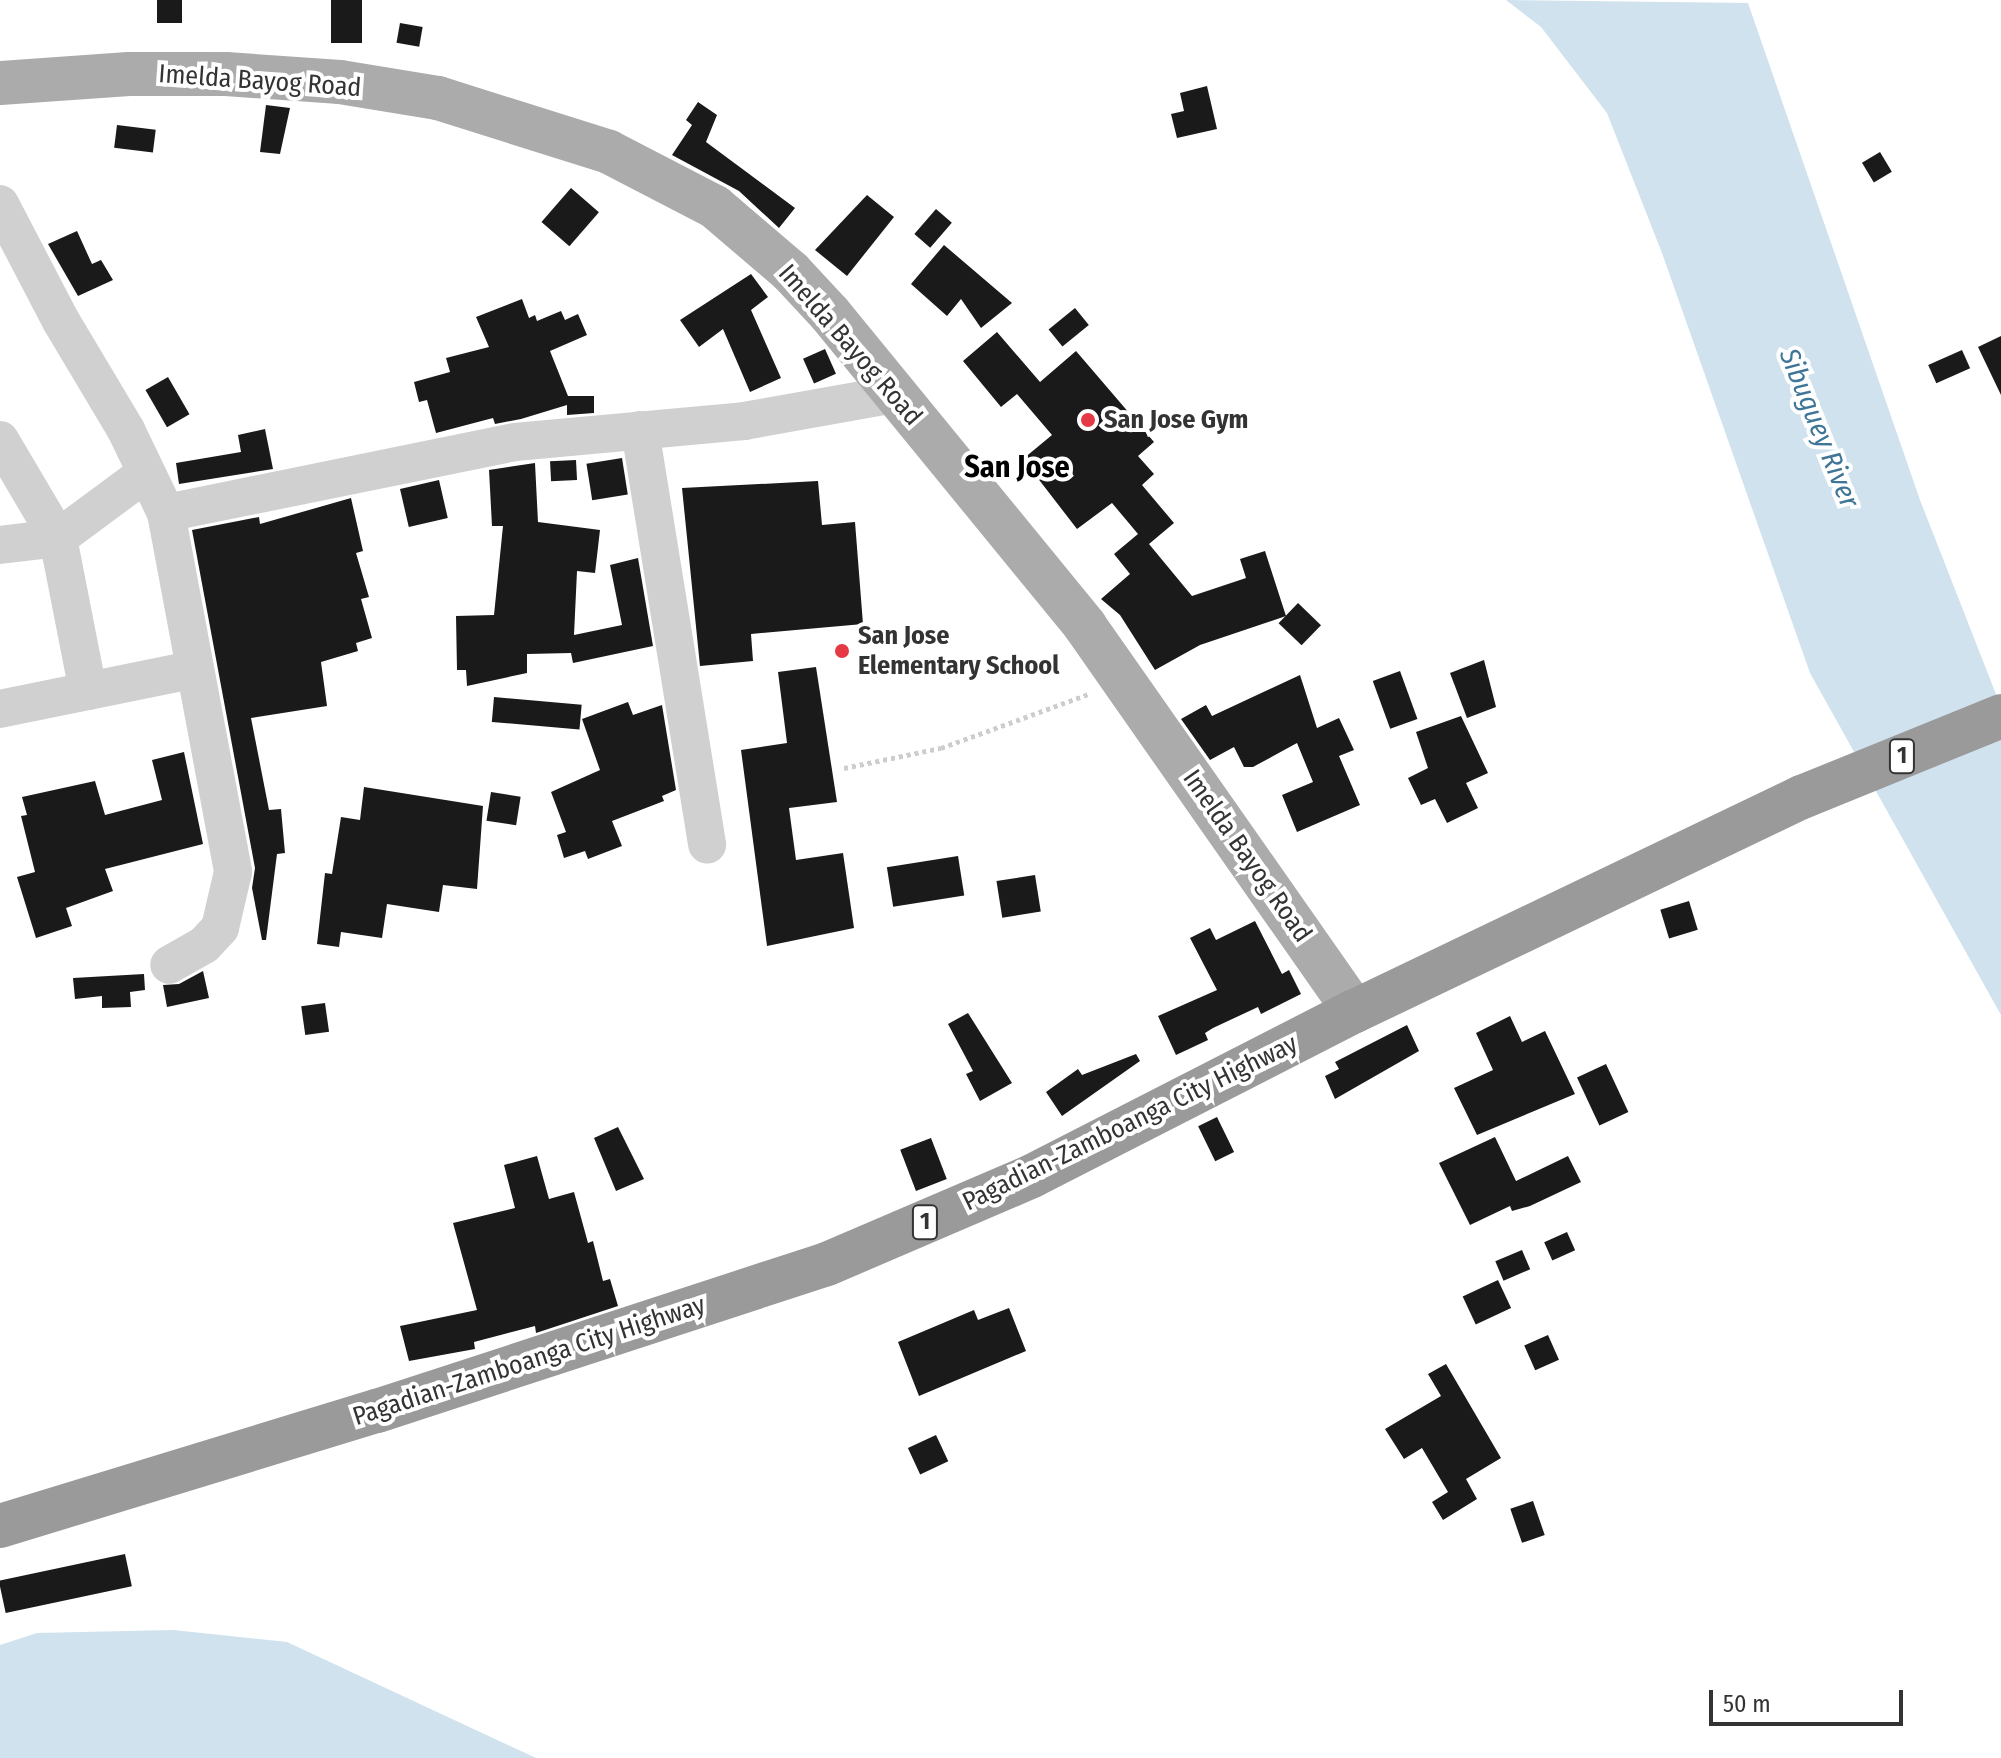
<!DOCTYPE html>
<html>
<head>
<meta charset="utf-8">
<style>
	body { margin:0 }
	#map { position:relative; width:2001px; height:1758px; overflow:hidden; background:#fff; font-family:"Fira Sans Condensed",sans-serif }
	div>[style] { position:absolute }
	.water>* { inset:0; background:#cfe2ee }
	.building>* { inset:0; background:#1a1a1a; transform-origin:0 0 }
	.path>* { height:5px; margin-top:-2.5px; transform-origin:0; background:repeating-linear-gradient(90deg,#cdcdcd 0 4px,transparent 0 8px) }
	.minor>* { height:38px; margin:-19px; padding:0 19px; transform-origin:19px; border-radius:19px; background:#d0d0d0 }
	.major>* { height:44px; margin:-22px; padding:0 22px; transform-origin:22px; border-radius:22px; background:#ababab }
	.highway>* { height:44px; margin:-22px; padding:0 22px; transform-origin:22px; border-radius:22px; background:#9a9a9a }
	.dots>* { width:22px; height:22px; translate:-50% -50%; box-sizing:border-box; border:4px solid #fff; border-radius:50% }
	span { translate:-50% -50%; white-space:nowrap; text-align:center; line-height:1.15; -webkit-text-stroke:8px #fff; paint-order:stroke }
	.shield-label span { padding:2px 6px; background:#fff; border:2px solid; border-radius:6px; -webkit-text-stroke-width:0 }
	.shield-label { font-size:24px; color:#333; font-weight:700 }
	.street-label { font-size:26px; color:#333 }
	.poi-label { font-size:26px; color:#333; font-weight:700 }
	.left { translate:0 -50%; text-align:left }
	.water-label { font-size:28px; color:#3f7597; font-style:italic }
	.quarter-label { font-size:30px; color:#000; font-weight:700 }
	.scale { position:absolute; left:1709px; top:1690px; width:194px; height:36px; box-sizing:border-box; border:4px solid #333; border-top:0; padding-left:10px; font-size:24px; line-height:28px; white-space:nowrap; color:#333; -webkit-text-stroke:6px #fff; paint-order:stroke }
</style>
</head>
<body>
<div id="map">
	<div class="water">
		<i style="clip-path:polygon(1506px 0,1748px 3px,1920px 500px,2001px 707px,2001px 1015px,1810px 673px,1662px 253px,1607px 113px,1541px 27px)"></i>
		<i style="clip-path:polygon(173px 1630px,287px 1642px,536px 1758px,0 1758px,0 1645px,37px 1633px)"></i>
	</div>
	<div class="building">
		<i style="left:157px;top:0;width:25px;height:23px"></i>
		<i style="left:331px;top:0;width:31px;height:43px"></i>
		<i style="left:400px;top:23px;width:23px;height:20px;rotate:10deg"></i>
		<i style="clip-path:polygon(1207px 86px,1217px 129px,1177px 138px,1171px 114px,1184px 111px,1180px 93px)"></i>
		<i style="clip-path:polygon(698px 102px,717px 115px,706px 142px,795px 208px,779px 228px,739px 191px,672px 155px,692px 125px,686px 120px)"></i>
		<i style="clip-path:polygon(266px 105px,290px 108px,280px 154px,260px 152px)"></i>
		<i style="left:117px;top:125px;width:39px;height:23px;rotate:7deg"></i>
		<i style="left:1880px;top:152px;width:23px;height:21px;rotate:59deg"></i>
		<i style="left:571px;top:188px;width:37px;height:45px;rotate:41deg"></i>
		<i style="clip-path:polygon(867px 195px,894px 217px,847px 276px,815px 250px)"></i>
		<i style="left:936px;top:209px;width:21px;height:33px;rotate:41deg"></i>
		<i style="clip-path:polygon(77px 231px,92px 264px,101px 260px,113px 280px,78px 296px,48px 244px)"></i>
		<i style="clip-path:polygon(944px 245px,1012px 303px,981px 328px,961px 299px,947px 316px,911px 284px)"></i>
		<i style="clip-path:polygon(751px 274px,768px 297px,751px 310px,781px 378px,750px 392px,723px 329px,699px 347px,680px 320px)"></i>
		<i style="clip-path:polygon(522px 299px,529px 318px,535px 315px,537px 321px,561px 311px,565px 320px,578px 314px,587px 335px,550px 351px,568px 396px,594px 396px,594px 413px,567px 415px,567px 405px,521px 419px,495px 424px,493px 418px,436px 433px,427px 400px,419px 402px,414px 382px,450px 372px,446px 358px,489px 347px,476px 317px)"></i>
		<i style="left:1075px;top:308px;width:22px;height:34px;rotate:51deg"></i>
		<i style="clip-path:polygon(997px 332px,1040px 382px,1076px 351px,1154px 442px,1138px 456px,1154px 474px,1142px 485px,1174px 523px,1149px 544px,1192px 596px,1246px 578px,1240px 559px,1265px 551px,1286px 616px,1200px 645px,1155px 670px,1120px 615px,1101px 599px,1130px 574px,1114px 554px,1138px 534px,1112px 503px,1077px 529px,1023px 459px,1052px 435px,1017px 394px,1001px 407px,963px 361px)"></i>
		<i style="clip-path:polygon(2001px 336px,2001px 395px,1978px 347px)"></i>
		<i style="left:825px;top:349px;width:27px;height:24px;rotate:66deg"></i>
		<i style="left:1962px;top:350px;width:20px;height:37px;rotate:66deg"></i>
		<i style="left:168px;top:377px;width:43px;height:26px;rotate:60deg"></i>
		<i style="clip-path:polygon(265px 429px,273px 469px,179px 484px,176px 463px,241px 452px,238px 435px)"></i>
		<i style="left:622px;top:458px;width:37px;height:36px;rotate:81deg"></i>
		<i style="left:576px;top:460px;width:20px;height:26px;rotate:87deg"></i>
		<i style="clip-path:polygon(535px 463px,538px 522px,600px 530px,595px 573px,577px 571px,574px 635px,622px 625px,610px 565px,638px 558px,653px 646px,573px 663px,571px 653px,527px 654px,527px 673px,467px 686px,466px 670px,457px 670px,456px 616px,494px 615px,503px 526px,492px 526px,489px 470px)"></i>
		<i style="left:439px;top:480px;width:39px;height:40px;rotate:77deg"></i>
		<i style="clip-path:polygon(818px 481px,822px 525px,855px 522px,863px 624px,751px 634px,753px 661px,700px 666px,682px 488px)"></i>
		<i style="clip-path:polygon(351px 498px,363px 551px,356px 553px,369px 597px,361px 599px,372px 638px,356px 643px,358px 651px,321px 662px,327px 706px,251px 718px,269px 810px,281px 809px,285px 853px,277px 854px,266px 940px,262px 940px,252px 888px,255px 868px,192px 530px,259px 517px,260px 524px)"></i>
		<i style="left:1298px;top:603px;width:32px;height:28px;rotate:44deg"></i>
		<i style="clip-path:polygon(1484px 660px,1496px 707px,1467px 718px,1450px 673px)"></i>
		<i style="clip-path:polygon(816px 667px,837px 802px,789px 808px,796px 860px,843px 853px,854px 928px,767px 946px,741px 750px,787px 743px,778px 672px)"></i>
		<i style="left:1400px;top:671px;width:51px;height:29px;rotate:70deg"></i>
		<i style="clip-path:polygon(1300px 675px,1317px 728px,1339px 718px,1354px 750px,1339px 756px,1360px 805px,1297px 832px,1282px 795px,1313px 782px,1297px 743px,1253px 767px,1244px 767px,1234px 747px,1210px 760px,1181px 719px,1206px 705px,1212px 716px)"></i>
		<i style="left:494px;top:697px;width:88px;height:25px;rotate:5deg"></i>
		<i style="clip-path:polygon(628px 702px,633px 715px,662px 705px,676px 790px,662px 796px,664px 801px,612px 821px,622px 846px,588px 859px,585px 851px,564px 858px,557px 835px,566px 832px,551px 792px,600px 770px,582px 719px)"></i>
		<i style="clip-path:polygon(1461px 716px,1488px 773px,1466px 783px,1478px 808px,1447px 823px,1435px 799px,1421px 805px,1408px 778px,1428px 768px,1416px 732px)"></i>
		<i style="clip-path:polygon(184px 752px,203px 844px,105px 869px,113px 891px,66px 908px,72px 926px,36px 938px,17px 877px,35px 872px,21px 816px,27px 815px,22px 797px,95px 781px,105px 815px,162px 800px,152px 760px)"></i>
		<i style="clip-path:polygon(364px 787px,483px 806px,477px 889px,443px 885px,439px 912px,387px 904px,382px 938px,341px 932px,339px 947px,317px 944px,325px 873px,332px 874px,341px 817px,360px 820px)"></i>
		<i style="left:491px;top:792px;width:30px;height:29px;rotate:9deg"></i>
		<i style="left:958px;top:856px;width:40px;height:72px;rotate:81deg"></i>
		<i style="left:1035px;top:875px;width:37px;height:39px;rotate:81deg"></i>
		<i style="left:1689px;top:901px;width:30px;height:30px;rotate:73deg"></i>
		<i style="clip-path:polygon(1255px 921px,1282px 974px,1289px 970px,1301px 994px,1261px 1014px,1258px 1007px,1213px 1028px,1205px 1033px,1208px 1040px,1176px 1055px,1158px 1016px,1217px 990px,1190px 938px,1210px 928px,1216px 940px)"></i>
		<i style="clip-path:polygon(203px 971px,209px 998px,167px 1007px,163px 985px,179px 984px)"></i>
		<i style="clip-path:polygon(144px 974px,145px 990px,130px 992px,131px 1007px,102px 1008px,102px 996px,75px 999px,73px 978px)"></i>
		<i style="left:325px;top:1003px;width:29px;height:24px;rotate:82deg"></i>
		<i style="clip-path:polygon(968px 1013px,1012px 1083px,980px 1101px,966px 1074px,973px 1071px,948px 1024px)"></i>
		<i style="clip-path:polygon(1510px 1016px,1522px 1042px,1545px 1031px,1575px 1094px,1477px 1135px,1454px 1088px,1493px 1070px,1476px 1033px)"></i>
		<i style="clip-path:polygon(1407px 1025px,1419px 1051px,1335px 1099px,1325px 1076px,1339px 1069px,1335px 1062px)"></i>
		<i style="clip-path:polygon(1136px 1054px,1140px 1061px,1062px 1116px,1046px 1092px,1078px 1069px,1082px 1075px)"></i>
		<i style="left:1606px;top:1064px;width:53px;height:32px;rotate:65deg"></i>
		<i style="left:1217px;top:1117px;width:39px;height:21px;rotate:64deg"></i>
		<i style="clip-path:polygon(618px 1127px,644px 1179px,616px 1191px,594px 1138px)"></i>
		<i style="clip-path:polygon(1495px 1137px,1516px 1181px,1568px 1156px,1581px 1182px,1530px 1206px,1512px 1211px,1510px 1206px,1470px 1225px,1439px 1163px)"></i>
		<i style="left:931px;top:1138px;width:44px;height:33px;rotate:69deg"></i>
		<i style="clip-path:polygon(537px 1156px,549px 1199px,574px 1192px,588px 1243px,593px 1241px,603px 1281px,610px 1279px,618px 1306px,536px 1333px,535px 1326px,474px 1342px,475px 1349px,409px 1361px,400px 1326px,477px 1310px,453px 1223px,515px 1208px,504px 1165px)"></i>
		<i style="left:1567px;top:1232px;width:20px;height:25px;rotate:66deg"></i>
		<i style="left:1522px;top:1250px;width:21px;height:29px;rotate:67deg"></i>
		<i style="left:1498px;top:1280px;width:31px;height:39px;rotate:65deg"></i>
		<i style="clip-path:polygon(1009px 1308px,1026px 1351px,919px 1396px,898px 1342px,974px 1310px,978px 1320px)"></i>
		<i style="left:1548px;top:1335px;width:27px;height:26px;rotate:66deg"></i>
		<i style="clip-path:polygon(1446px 1364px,1501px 1458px,1466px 1479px,1477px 1499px,1443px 1520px,1432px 1502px,1448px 1492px,1422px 1448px,1404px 1459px,1385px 1429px,1441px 1396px,1428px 1374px)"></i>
		<i style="left:936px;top:1435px;width:29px;height:31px;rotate:65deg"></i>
		<i style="left:1533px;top:1501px;width:36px;height:24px;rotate:71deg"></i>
		<i style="left:125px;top:1554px;width:33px;height:129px;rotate:78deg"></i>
	</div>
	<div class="path">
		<i style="left:844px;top:768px;width:99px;rotate:-11.7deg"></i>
		<i style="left:941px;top:748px;width:160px;rotate:-20.1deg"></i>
	</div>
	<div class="minor">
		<i style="left:0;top:204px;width:132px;rotate:62.5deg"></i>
		<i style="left:61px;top:321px;width:127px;rotate:59.2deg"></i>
		<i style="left:126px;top:430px;width:92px;rotate:64.3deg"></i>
		<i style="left:166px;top:513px;width:365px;rotate:79.4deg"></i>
		<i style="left:233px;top:872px;width:57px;rotate:103.1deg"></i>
		<i style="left:220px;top:928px;width:23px;rotate:133deg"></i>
		<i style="left:204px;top:945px;width:40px;rotate:150.3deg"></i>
		<i style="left:640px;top:430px;width:420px;rotate:80.8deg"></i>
		<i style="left:0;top:440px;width:114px;rotate:59.4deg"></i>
		<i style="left:58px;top:538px;width:156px;rotate:78.9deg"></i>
		<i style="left:166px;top:513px;width:356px;rotate:-11.5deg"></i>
		<i style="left:515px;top:442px;width:230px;rotate:-5.2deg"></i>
		<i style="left:744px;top:421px;width:153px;rotate:-10.1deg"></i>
		<i style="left:0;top:545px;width:58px;rotate:-6.9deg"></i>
		<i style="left:58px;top:538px;width:109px;rotate:-36.5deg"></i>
		<i style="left:0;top:709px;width:196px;rotate:-11.5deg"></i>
	</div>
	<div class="major">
		<i style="left:0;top:83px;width:129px;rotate:-4deg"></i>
		<i style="left:129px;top:74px;width:97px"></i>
		<i style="left:226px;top:74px;width:114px;rotate:4deg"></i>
		<i style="left:340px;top:82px;width:99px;rotate:9.3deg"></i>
		<i style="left:438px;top:98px;width:179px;rotate:17.5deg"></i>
		<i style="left:609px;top:152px;width:119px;rotate:27.4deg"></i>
		<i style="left:715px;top:207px;width:100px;rotate:40.5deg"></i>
		<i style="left:791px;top:272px;width:57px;rotate:47.1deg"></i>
		<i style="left:830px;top:314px;width:403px;rotate:50.7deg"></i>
		<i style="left:1085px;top:626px;width:470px;rotate:55deg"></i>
	</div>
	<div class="highway">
		<i style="left:0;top:1526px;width:394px;rotate:-17deg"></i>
		<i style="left:377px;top:1411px;width:473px;rotate:-18.1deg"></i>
		<i style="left:827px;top:1264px;width:223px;rotate:-23.2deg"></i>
		<i style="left:1032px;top:1176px;width:363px;rotate:-27.1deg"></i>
		<i style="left:1355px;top:1011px;width:496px;rotate:-25.6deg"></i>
		<i style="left:1802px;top:797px;width:215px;rotate:-22.1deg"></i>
	</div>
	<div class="dots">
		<i style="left:1088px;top:420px;background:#e63946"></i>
		<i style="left:842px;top:651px;background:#e63946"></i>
	</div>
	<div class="shield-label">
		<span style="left:1902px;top:756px">1</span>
		<span style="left:925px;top:1222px">1</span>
	</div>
	<div class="street-label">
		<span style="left:260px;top:81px;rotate:4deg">Imelda Bayog Road</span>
		<span style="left:850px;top:345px;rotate:49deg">Imelda Bayog Road</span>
		<span style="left:1247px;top:856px;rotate:55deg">Imelda Bayog Road</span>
		<span style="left:1130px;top:1123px;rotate:-26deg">Pagadian-Zamboanga City Highway</span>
		<span style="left:529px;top:1361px;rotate:-18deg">Pagadian-Zamboanga City Highway</span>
	</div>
	<div class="poi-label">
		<span class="left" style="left:1104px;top:420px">San Jose Gym</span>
		<span class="left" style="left:858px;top:651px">San Jose<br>Elementary School</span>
	</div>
	<div class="water-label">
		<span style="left:1819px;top:428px;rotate:68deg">Sibuguey River</span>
	</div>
	<div class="quarter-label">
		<span style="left:1017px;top:467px">San Jose</span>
	</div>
	<div class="scale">50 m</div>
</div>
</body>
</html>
